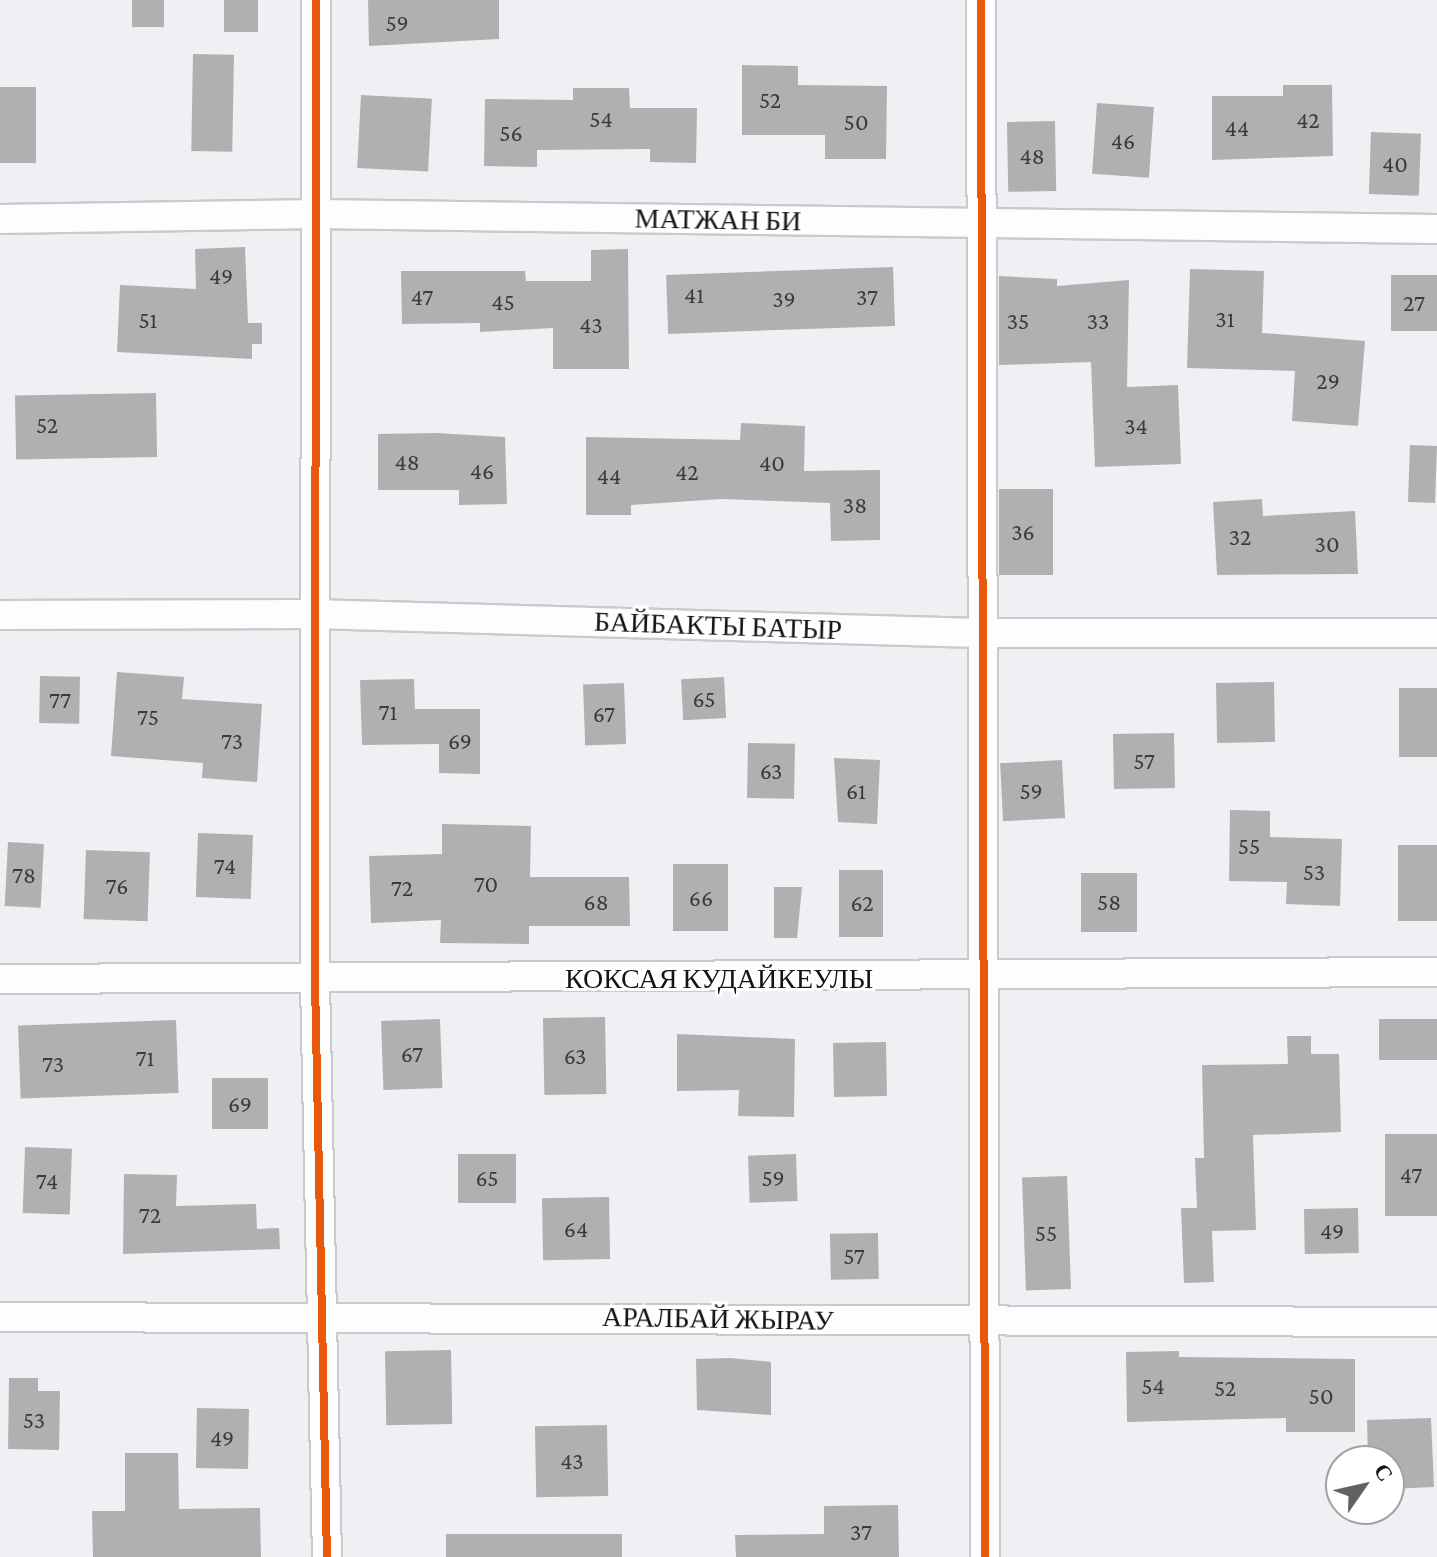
<!DOCTYPE html>
<html>
<head>
<meta charset="utf-8">
<style>
	body { margin:0 }
	#map { position:relative; width:1437px; height:1557px; overflow:hidden; background:#eff0f3; font-family:"Crimson Pro",serif }
	div>[style] { position:absolute }
	.building>* { inset:0; background:#b1b0b1; transform-origin:0 0 }
	.roads { filter:drop-shadow(2px 0 #cacacd) drop-shadow(-2px 0 #cacacd) drop-shadow(0 2px #cacacd) drop-shadow(0 -2px #cacacd) }
	.minor>* { height:28px; margin:-14px; padding:0 14px; transform-origin:14px; border-radius:14px; background:#fdfdfd }
	.cycleway>* { height:8px; margin:-4px; padding:0 4px; transform-origin:4px; border-radius:4px; background:#e8590c }
	span { translate:-50% -50%; white-space:nowrap; text-align:center; line-height:1.15; -webkit-text-stroke:6px #fff; paint-order:stroke }
	.number-label { font-size:24px; color:#3b3b3d }
	.number-label span { -webkit-text-stroke-width:0 }
	.street-label { font-size:28px; color:#141416 }
	.north { position:absolute; left:1325px; top:1445px; width:80px; height:80px; box-sizing:border-box; background:#fff; border:2px solid #a1a1a2; border-radius:50%; rotate:56deg; font-size:22px; font-weight:700; line-height:32px; text-align:center; color:#141416 }
	.north::after { content:''; display:block; margin:auto; width:28px; height:36px; background:#616163; clip-path:polygon(50% 0,100% 100%,50% 72%,0 100%) }
</style>
</head>
<body>
<div id="map">
	<div class="building">
		<i style="left:132px;top:0;width:32px;height:27px"></i>
		<i style="left:224px;top:0;width:34px;height:32px"></i>
		<i style="clip-path:polygon(368px 0,499px 0,499px 39px,369px 46px)"></i>
		<i style="left:193px;top:54px;width:41px;height:97px;rotate:1deg"></i>
		<i style="clip-path:polygon(742px 65px,798px 66px,798px 85px,887px 86px,886px 159px,825px 159px,825px 135px,742px 135px)"></i>
		<i style="clip-path:polygon(1283px 85px,1332px 85px,1333px 156px,1212px 160px,1212px 96px,1283px 96px)"></i>
		<i style="left:0;top:87px;width:36px;height:76px"></i>
		<i style="clip-path:polygon(573px 88px,629px 88px,630px 108px,697px 108px,696px 163px,650px 162px,650px 149px,537px 150px,537px 167px,484px 166px,485px 99px,573px 100px)"></i>
		<i style="left:361px;top:95px;width:71px;height:73px;rotate:3deg"></i>
		<i style="left:1097px;top:103px;width:57px;height:71px;rotate:4deg"></i>
		<i style="left:1055px;top:121px;width:70px;height:48px;rotate:89deg"></i>
		<i style="left:1371px;top:132px;width:50px;height:62px;rotate:2deg"></i>
		<i style="clip-path:polygon(245px 247px,248px 323px,262px 323px,262px 344px,252px 344px,252px 359px,117px 352px,120px 285px,196px 289px,195px 249px)"></i>
		<i style="clip-path:polygon(628px 249px,629px 369px,553px 369px,553px 328px,480px 332px,480px 323px,402px 324px,401px 271px,525px 271px,526px 281px,591px 281px,591px 250px)"></i>
		<i style="left:893px;top:267px;width:59px;height:227px;rotate:88deg"></i>
		<i style="clip-path:polygon(1190px 269px,1264px 271px,1262px 333px,1365px 341px,1358px 426px,1292px 421px,1295px 371px,1187px 368px)"></i>
		<i style="left:1391px;top:275px;width:46px;height:56px"></i>
		<i style="clip-path:polygon(999px 276px,1057px 279px,1057px 286px,1129px 280px,1127px 387px,1178px 385px,1181px 464px,1095px 467px,1091px 362px,999px 365px)"></i>
		<i style="left:156px;top:393px;width:64px;height:141px;rotate:89deg"></i>
		<i style="clip-path:polygon(741px 423px,805px 426px,804px 471px,880px 470px,880px 540px,831px 541px,830px 503px,721px 499px,631px 505px,631px 515px,586px 515px,586px 437px,740px 440px)"></i>
		<i style="clip-path:polygon(436px 433px,505px 437px,507px 504px,459px 505px,459px 490px,378px 490px,378px 434px)"></i>
		<i style="left:1410px;top:445px;width:27px;height:57px;rotate:2deg"></i>
		<i style="left:1053px;top:489px;width:86px;height:54px;rotate:90deg"></i>
		<i style="clip-path:polygon(1262px 499px,1263px 516px,1355px 511px,1358px 574px,1217px 575px,1213px 502px)"></i>
		<i style="clip-path:polygon(117px 672px,184px 677px,182px 699px,262px 704px,257px 782px,202px 778px,203px 763px,111px 756px)"></i>
		<i style="left:40px;top:676px;width:40px;height:47px;rotate:1deg"></i>
		<i style="left:724px;top:677px;width:41px;height:43px;rotate:87deg"></i>
		<i style="clip-path:polygon(414px 679px,415px 709px,480px 709px,480px 774px,439px 773px,439px 744px,362px 745px,360px 680px)"></i>
		<i style="left:1274px;top:682px;width:60px;height:58px;rotate:89deg"></i>
		<i style="left:624px;top:683px;width:61px;height:41px;rotate:88deg"></i>
		<i style="left:1437px;top:688px;width:69px;height:38px;rotate:90deg"></i>
		<i style="left:1174px;top:733px;width:55px;height:61px;rotate:89deg"></i>
		<i style="left:748px;top:743px;width:47px;height:55px;rotate:1deg"></i>
		<i style="clip-path:polygon(834px 758px,880px 760px,877px 824px,838px 822px)"></i>
		<i style="left:1062px;top:760px;width:58px;height:62px;rotate:87deg"></i>
		<i style="clip-path:polygon(1230px 810px,1270px 811px,1270px 837px,1342px 839px,1340px 906px,1286px 904px,1287px 882px,1229px 881px)"></i>
		<i style="clip-path:polygon(442px 824px,531px 826px,530px 877px,629px 877px,630px 926px,529px 926px,529px 944px,440px 943px,441px 920px,371px 923px,369px 856px,442px 854px)"></i>
		<i style="left:198px;top:833px;width:55px;height:64px;rotate:2deg"></i>
		<i style="left:8px;top:842px;width:36px;height:64px;rotate:3deg"></i>
		<i style="left:1398px;top:845px;width:39px;height:76px"></i>
		<i style="left:86px;top:850px;width:64px;height:69px;rotate:2deg"></i>
		<i style="left:673px;top:864px;width:55px;height:67px"></i>
		<i style="left:839px;top:870px;width:44px;height:67px"></i>
		<i style="left:1081px;top:873px;width:56px;height:59px"></i>
		<i style="clip-path:polygon(774px 887px,802px 887px,797px 938px,774px 938px)"></i>
		<i style="left:605px;top:1017px;width:77px;height:62px;rotate:89deg"></i>
		<i style="left:440px;top:1019px;width:69px;height:59px;rotate:88deg"></i>
		<i style="left:1379px;top:1019px;width:58px;height:41px"></i>
		<i style="left:176px;top:1020px;width:73px;height:158px;rotate:88deg"></i>
		<i style="clip-path:polygon(677px 1034px,795px 1039px,794px 1117px,738px 1116px,739px 1090px,677px 1091px)"></i>
		<i style="clip-path:polygon(1287px 1036px,1311px 1036px,1311px 1054px,1339px 1054px,1341px 1132px,1253px 1135px,1256px 1230px,1212px 1231px,1214px 1282px,1184px 1283px,1181px 1208px,1197px 1208px,1195px 1158px,1204px 1158px,1202px 1065px,1288px 1064px)"></i>
		<i style="left:886px;top:1042px;width:54px;height:53px;rotate:89deg"></i>
		<i style="left:268px;top:1078px;width:51px;height:56px;rotate:90deg"></i>
		<i style="left:1385px;top:1134px;width:52px;height:82px"></i>
		<i style="left:25px;top:1147px;width:47px;height:66px;rotate:2deg"></i>
		<i style="left:458px;top:1154px;width:58px;height:49px"></i>
		<i style="left:796px;top:1154px;width:47px;height:48px;rotate:88deg"></i>
		<i style="clip-path:polygon(124px 1174px,177px 1175px,176px 1206px,256px 1204px,257px 1229px,279px 1228px,280px 1249px,123px 1254px)"></i>
		<i style="left:1067px;top:1176px;width:113px;height:45px;rotate:88deg"></i>
		<i style="left:609px;top:1197px;width:62px;height:67px;rotate:89deg"></i>
		<i style="left:1358px;top:1208px;width:45px;height:54px;rotate:89deg"></i>
		<i style="left:878px;top:1233px;width:46px;height:48px;rotate:89deg"></i>
		<i style="left:451px;top:1350px;width:74px;height:66px;rotate:89deg"></i>
		<i style="clip-path:polygon(1179px 1351px,1179px 1357px,1355px 1359px,1355px 1432px,1286px 1432px,1286px 1418px,1127px 1422px,1126px 1352px)"></i>
		<i style="clip-path:polygon(730px 1358px,771px 1362px,771px 1415px,697px 1410px,696px 1359px)"></i>
		<i style="clip-path:polygon(9px 1378px,38px 1378px,38px 1391px,60px 1391px,59px 1450px,8px 1449px)"></i>
		<i style="left:197px;top:1408px;width:52px;height:60px;rotate:1deg"></i>
		<i style="clip-path:polygon(1431px 1418px,1434px 1487px,1389px 1489px,1389px 1461px,1368px 1461px,1367px 1420px)"></i>
		<i style="left:607px;top:1425px;width:71px;height:72px;rotate:89deg"></i>
		<i style="clip-path:polygon(125px 1453px,178px 1453px,179px 1509px,260px 1508px,261px 1557px,93px 1557px,92px 1511px,125px 1511px)"></i>
		<i style="clip-path:polygon(898px 1505px,899px 1557px,736px 1557px,735px 1535px,824px 1534px,824px 1506px)"></i>
		<i style="left:446px;top:1534px;width:176px;height:23px"></i>
	</div>
	<div class="roads">
		<div class="minor">
			<i style="left:316px;top:0;width:981px;rotate:90.06deg"></i>
			<i style="left:315px;top:981px;width:576px;rotate:88.81deg"></i>
			<i style="left:981px;top:0;width:1557px;rotate:89.85deg"></i>
			<i style="left:0;top:219px;width:317px;rotate:-0.9deg"></i>
			<i style="left:317px;top:214px;width:1120px;rotate:0.77deg"></i>
			<i style="left:0;top:615px;width:313px;rotate:-0.2deg"></i>
			<i style="left:313px;top:614px;width:666px;rotate:1.63deg"></i>
			<i style="left:979px;top:633px;width:458px"></i>
			<i style="left:0;top:979px;width:1437px;rotate:-0.28deg"></i>
			<i style="left:0;top:1317px;width:1437px;rotate:0.2deg"></i>
		</div>
	</div>
	<div class="cycleway">
		<i style="left:316px;top:0;width:981px;rotate:90.06deg"></i>
		<i style="left:315px;top:981px;width:576px;rotate:88.81deg"></i>
		<i style="left:981px;top:0;width:1557px;rotate:89.85deg"></i>
	</div>
	<div class="number-label">
		<span style="left:397px;top:23px">59</span>
		<span style="left:770px;top:100px">52</span>
		<span style="left:601px;top:119px">54</span>
		<span style="left:1308px;top:120px">42</span>
		<span style="left:856px;top:122px">50</span>
		<span style="left:1237px;top:128px">44</span>
		<span style="left:511px;top:133px">56</span>
		<span style="left:1123px;top:141px">46</span>
		<span style="left:1032px;top:156px">48</span>
		<span style="left:1395px;top:164px">40</span>
		<span style="left:221px;top:276px">49</span>
		<span style="left:694px;top:295px">41</span>
		<span style="left:422px;top:297px">47</span>
		<span style="left:867px;top:297px">37</span>
		<span style="left:784px;top:299px">39</span>
		<span style="left:503px;top:302px">45</span>
		<span style="left:1414px;top:303px">27</span>
		<span style="left:1225px;top:319px">31</span>
		<span style="left:148px;top:320px">51</span>
		<span style="left:1018px;top:321px">35</span>
		<span style="left:1098px;top:321px">33</span>
		<span style="left:591px;top:325px">43</span>
		<span style="left:1328px;top:381px">29</span>
		<span style="left:47px;top:425px">52</span>
		<span style="left:1136px;top:426px">34</span>
		<span style="left:407px;top:462px">48</span>
		<span style="left:772px;top:463px">40</span>
		<span style="left:482px;top:471px">46</span>
		<span style="left:687px;top:472px">42</span>
		<span style="left:609px;top:476px">44</span>
		<span style="left:855px;top:505px">38</span>
		<span style="left:1023px;top:532px">36</span>
		<span style="left:1240px;top:537px">32</span>
		<span style="left:1327px;top:544px">30</span>
		<span style="left:704px;top:699px">65</span>
		<span style="left:60px;top:700px">77</span>
		<span style="left:388px;top:712px">71</span>
		<span style="left:604px;top:714px">67</span>
		<span style="left:148px;top:717px">75</span>
		<span style="left:232px;top:741px">73</span>
		<span style="left:460px;top:741px">69</span>
		<span style="left:1144px;top:761px">57</span>
		<span style="left:771px;top:771px">63</span>
		<span style="left:856px;top:791px">61</span>
		<span style="left:1031px;top:791px">59</span>
		<span style="left:1249px;top:846px">55</span>
		<span style="left:225px;top:866px">74</span>
		<span style="left:1314px;top:872px">53</span>
		<span style="left:24px;top:875px">78</span>
		<span style="left:486px;top:884px">70</span>
		<span style="left:117px;top:886px">76</span>
		<span style="left:402px;top:888px">72</span>
		<span style="left:701px;top:898px">66</span>
		<span style="left:596px;top:902px">68</span>
		<span style="left:1109px;top:902px">58</span>
		<span style="left:862px;top:903px">62</span>
		<span style="left:412px;top:1054px">67</span>
		<span style="left:575px;top:1056px">63</span>
		<span style="left:145px;top:1058px">71</span>
		<span style="left:53px;top:1064px">73</span>
		<span style="left:240px;top:1104px">69</span>
		<span style="left:1411px;top:1175px">47</span>
		<span style="left:487px;top:1178px">65</span>
		<span style="left:773px;top:1178px">59</span>
		<span style="left:47px;top:1181px">74</span>
		<span style="left:150px;top:1215px">72</span>
		<span style="left:576px;top:1229px">64</span>
		<span style="left:1332px;top:1231px">49</span>
		<span style="left:1046px;top:1233px">55</span>
		<span style="left:854px;top:1256px">57</span>
		<span style="left:1153px;top:1386px">54</span>
		<span style="left:1225px;top:1388px">52</span>
		<span style="left:1321px;top:1396px">50</span>
		<span style="left:34px;top:1420px">53</span>
		<span style="left:222px;top:1438px">49</span>
		<span style="left:572px;top:1461px">43</span>
		<span style="left:861px;top:1532px">37</span>
	</div>
	<div class="street-label">
		<span style="left:718px;top:220px;rotate:1deg">МАТЖАН БИ</span>
		<span style="left:718px;top:626px;rotate:2deg">БАЙБАКТЫ БАТЫР</span>
		<span style="left:719px;top:979px">КОКСАЯ КУДАЙКЕУЛЫ</span>
		<span style="left:718px;top:1319px;rotate:1deg">АРАЛБАЙ ЖЫРАУ</span>
	</div>
	<div class="north">С</div>
</div>
</body>
</html>
